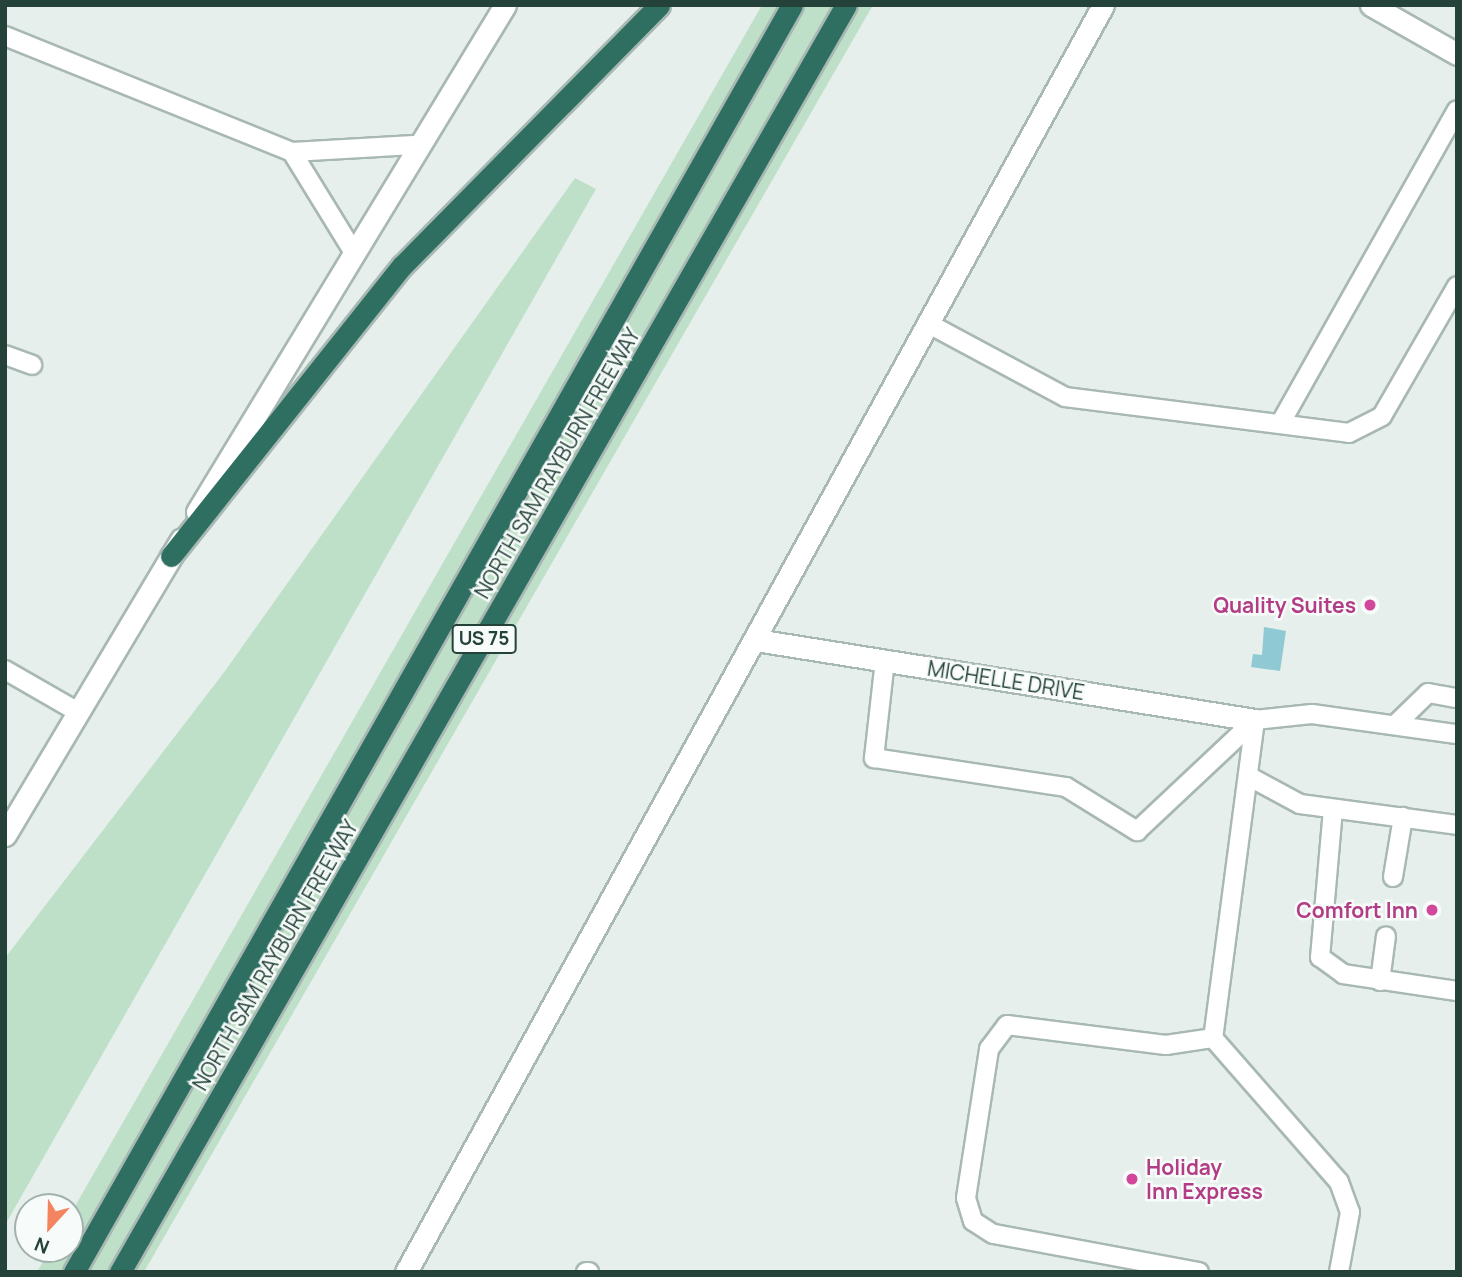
<!DOCTYPE html>
<html>
<head>
<meta charset="utf-8">
<style>
	body { margin:0 }
	#map { position:relative; width:1462px; height:1277px; overflow:hidden; background:#e6efeb; font-family:Manrope,sans-serif }
	div>[style] { position:absolute }
	.green>* { inset:0; background:#bfe0c8 }
	.water>* { inset:0; background:#8ec9d4 }
	.roads { filter:drop-shadow(2px 0 #a8b8b2) drop-shadow(-2px 0 #a8b8b2) drop-shadow(0 2px #a8b8b2) drop-shadow(0 -2px #a8b8b2) }
	.lane>* { height:18px; margin:-9px; padding:0 9px; transform-origin:9px; border-radius:9px; background:#fff }
	.street>* { height:21px; margin:-10.5px; padding:0 10.5px; transform-origin:10.5px; border-radius:10.5px; background:#fff }
	.secondary>* { height:21px; margin:-10.5px; padding:0 10.5px; transform-origin:10.5px; border-radius:10.5px; background:#fff }
	.highway>* { height:21px; margin:-10.5px; padding:0 10.5px; transform-origin:10.5px; border-radius:10.5px; background:#2f6f62 }
	.dots>* { width:19px; height:19px; translate:-50% -50%; box-sizing:border-box; border:4px solid #f7fbf9; border-radius:50% }
	span { translate:-50% -50%; white-space:nowrap; text-align:center; line-height:1.15; -webkit-text-stroke:5px #f7fbf9; paint-order:stroke }
	.shield-label span { padding:2px 5px; background:#f7fbf9; border:2px solid; border-radius:5px; -webkit-text-stroke-width:0 }
	.shield-label { font-size:19px; color:#24423a; font-weight:700 }
	.street-label { font-size:21px; color:#24423a }
	.hotel-label { font-size:21px; color:#b23c85; font-weight:700 }
	.right { translate:-100% -50%; text-align:right }
	.left { translate:0 -50%; text-align:left }
	.frame { position:absolute; inset:0; border:7px solid #24423a; pointer-events:none }
	.north { position:absolute; left:14px; top:1193px; width:70px; height:70px; box-sizing:border-box; background:#f7fbf9; border:2px solid #a3b1ad; border-radius:50%; rotate:202deg; font-size:19px; font-weight:700; line-height:28px; text-align:center; color:#24423a }
	.north::after { content:''; display:block; margin:auto; width:24px; height:32px; background:#f4845f; clip-path:polygon(50% 0,100% 100%,50% 72%,0 100%) }
</style>
</head>
<body>
<div id="map">
	<div class="green">
		<i style="clip-path:polygon(762px 5px,873px 5px,144px 1272px,37px 1272px,50px 1249px,70px 1249px,70px 1215px)"></i>
		<i style="clip-path:polygon(575px 178px,596px 189px,5px 1225px,5px 958px,225px 671px)"></i>
	</div>
	<div class="water">
		<i style="clip-path:polygon(1264px 627px,1286px 631px,1280px 671px,1251px 667px,1253px 654px,1262px 655px)"></i>
	</div>
	<div class="roads">
		<div class="lane">
			<i style="left:5px;top:36px;width:310px;rotate:22deg"></i>
			<i style="left:292px;top:152px;width:122px;rotate:-3.3deg"></i>
			<i style="left:292px;top:152px;width:116px;rotate:58.4deg"></i>
			<i style="left:929px;top:324px;width:154px;rotate:28.2deg"></i>
			<i style="left:1065px;top:397px;width:286px;rotate:7.2deg"></i>
			<i style="left:1349px;top:433px;width:37px;rotate:-27deg"></i>
			<i style="left:1382px;top:416px;width:150px;rotate:-60deg"></i>
			<i style="left:5px;top:355px;width:29px;rotate:20deg"></i>
			<i style="left:1280px;top:424px;width:360px;rotate:-60.6deg"></i>
			<i style="left:885px;top:660px;width:99px;rotate:96.4deg"></i>
			<i style="left:874px;top:758px;width:194px;rotate:8.6deg"></i>
			<i style="left:1066px;top:787px;width:84px;rotate:31.8deg"></i>
			<i style="left:1137px;top:831px;width:162px;rotate:-43.2deg"></i>
			<i style="left:1255px;top:720px;width:57px;rotate:-6deg"></i>
			<i style="left:1312px;top:714px;width:146px;rotate:7.9deg"></i>
			<i style="left:5px;top:670px;width:84px;rotate:29.9deg"></i>
			<i style="left:1255px;top:720px;width:321px;rotate:97.5deg"></i>
			<i style="left:1213px;top:1038px;width:191px;rotate:48.8deg"></i>
			<i style="left:1339px;top:1182px;width:32px;rotate:70deg"></i>
			<i style="left:1350px;top:1212px;width:61px;rotate:100.4deg"></i>
			<i style="left:1395px;top:725px;width:46px;rotate:-44.1deg"></i>
			<i style="left:1428px;top:693px;width:29px;rotate:10deg"></i>
			<i style="left:1248px;top:776px;width:59px;rotate:28.3deg"></i>
			<i style="left:1300px;top:804px;width:158px;rotate:7.6deg"></i>
			<i style="left:1333px;top:809px;width:149px;rotate:95deg"></i>
			<i style="left:1320px;top:957px;width:29px;rotate:36deg"></i>
			<i style="left:1343px;top:974px;width:115px;rotate:8.5deg"></i>
			<i style="left:1393px;top:877px;width:61px;rotate:-80.5deg"></i>
			<i style="left:1380px;top:981px;width:45px;rotate:-82.4deg"></i>
			<i style="left:586px;top:1272px;width:3px"></i>
			<i style="left:1199px;top:1272px;width:209px;rotate:-169.5deg"></i>
			<i style="left:993px;top:1234px;width:24px;rotate:-147deg"></i>
			<i style="left:973px;top:1221px;width:24px;rotate:-107deg"></i>
			<i style="left:966px;top:1198px;width:151px;rotate:-81.2deg"></i>
			<i style="left:989px;top:1049px;width:30px;rotate:-53deg"></i>
			<i style="left:1007px;top:1025px;width:160px;rotate:7.2deg"></i>
			<i style="left:1166px;top:1045px;width:48px;rotate:-8.5deg"></i>
		</div>
		<div class="street">
			<i style="left:1371px;top:5px;width:99px;rotate:29.7deg"></i>
			<i style="left:756px;top:640px;width:505px;rotate:9.11deg"></i>
		</div>
		<div class="secondary">
			<i style="left:197px;top:512px;width:593px;rotate:-58.72deg"></i>
			<i style="left:5px;top:835px;width:344px;rotate:-59.2deg"></i>
			<i style="left:406px;top:1272px;width:1446px;rotate:-61.18deg"></i>
		</div>
		<div class="highway">
			<i style="left:171px;top:556px;width:371px;rotate:-51.5deg"></i>
			<i style="left:402px;top:266px;width:366px;rotate:-45.4deg"></i>
			<i style="left:74px;top:1272px;width:1456px;rotate:-60.46deg"></i>
			<i style="left:120px;top:1272px;width:1460px;rotate:-60.19deg"></i>
		</div>
	</div>
	<div class="dots">
		<i style="left:1370px;top:605px;background:#d1479c"></i>
		<i style="left:1432px;top:910px;background:#d1479c"></i>
		<i style="left:1132px;top:1179px;background:#d1479c"></i>
	</div>
	<div class="shield-label">
		<span style="left:484px;top:639px">US 75</span>
	</div>
	<div class="street-label">
		<span style="left:557px;top:463px;rotate:-60deg">NORTH SAM RAYBURN FREEWAY</span>
		<span style="left:1006px;top:680px;rotate:9deg">MICHELLE DRIVE</span>
		<span style="left:275px;top:955px;rotate:-60deg">NORTH SAM RAYBURN FREEWAY</span>
	</div>
	<div class="hotel-label">
		<span class="right" style="left:1356px;top:605px">Quality Suites</span>
		<span class="right" style="left:1418px;top:910px">Comfort Inn</span>
		<span class="left" style="left:1146px;top:1179px">Holiday<br>Inn Express</span>
	</div>
	<div class="frame"></div>
	<div class="north">N</div>
</div>
</body>
</html>
